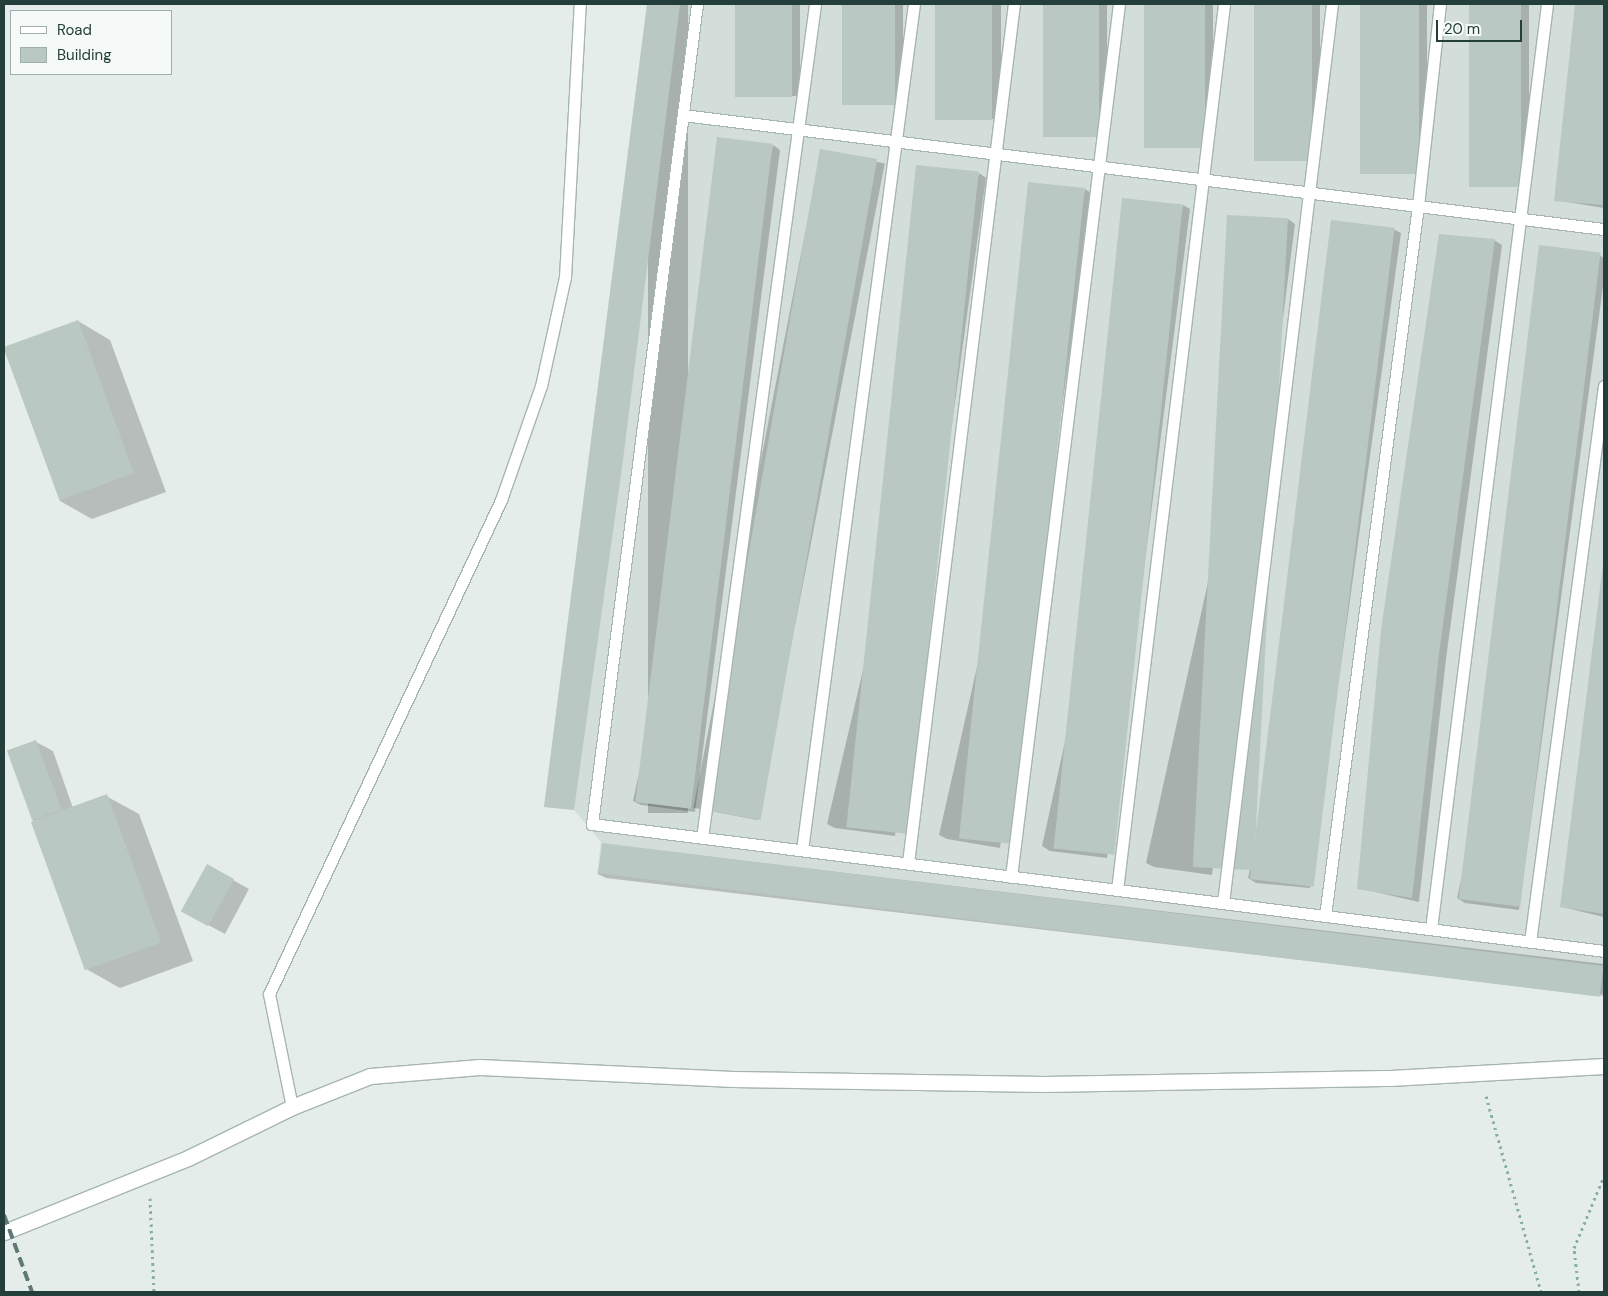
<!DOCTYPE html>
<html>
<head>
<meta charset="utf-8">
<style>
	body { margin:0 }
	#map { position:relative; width:1608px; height:1296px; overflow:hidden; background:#e5edea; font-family:"DM Sans",sans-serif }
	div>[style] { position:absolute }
	.built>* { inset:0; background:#d3ddd9 }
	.shadow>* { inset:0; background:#0003; transform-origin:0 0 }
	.building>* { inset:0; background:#bac8c3; transform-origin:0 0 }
	.path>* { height:3px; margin-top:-1.5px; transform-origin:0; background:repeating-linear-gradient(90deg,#87afa5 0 2.5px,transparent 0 6.5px) }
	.roads { filter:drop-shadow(1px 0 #a7b5b1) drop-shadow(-1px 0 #a7b5b1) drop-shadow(0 1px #a7b5b1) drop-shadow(0 -1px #a7b5b1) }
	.lane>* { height:11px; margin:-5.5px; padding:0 5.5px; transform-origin:5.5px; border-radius:5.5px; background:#fff }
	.secondary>* { height:15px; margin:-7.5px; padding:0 7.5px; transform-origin:7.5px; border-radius:7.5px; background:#fff }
	.rail>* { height:4px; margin-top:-2px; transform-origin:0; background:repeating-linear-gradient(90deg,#5f7a74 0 10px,transparent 0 15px) }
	span { translate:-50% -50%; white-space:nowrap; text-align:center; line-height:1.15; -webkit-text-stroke:5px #f5faf8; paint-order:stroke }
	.frame { position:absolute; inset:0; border:5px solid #243e39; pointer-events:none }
	.legend { position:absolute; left:10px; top:10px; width:162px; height:65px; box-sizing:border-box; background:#f5faf8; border:1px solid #a1afac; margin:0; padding:6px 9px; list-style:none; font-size:15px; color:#243e39 }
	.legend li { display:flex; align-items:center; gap:10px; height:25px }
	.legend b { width:25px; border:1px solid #a1afac }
	.scale { position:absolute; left:1436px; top:20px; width:86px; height:22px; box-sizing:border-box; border:2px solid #243e39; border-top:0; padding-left:6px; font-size:15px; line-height:18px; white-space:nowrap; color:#243e39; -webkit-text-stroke:4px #f5faf8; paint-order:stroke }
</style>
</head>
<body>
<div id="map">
	<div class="built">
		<i style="clip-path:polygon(647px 4px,1604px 4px,1604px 994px,597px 874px,601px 842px,574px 810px,544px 807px)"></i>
	</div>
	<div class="shadow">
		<i style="left:648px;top:4px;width:40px;height:809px"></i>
		<i style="left:736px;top:4px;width:64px;height:92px"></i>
		<i style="left:843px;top:4px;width:60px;height:101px"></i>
		<i style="left:936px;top:4px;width:65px;height:115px"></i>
		<i style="left:1044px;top:4px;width:63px;height:132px"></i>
		<i style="left:1145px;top:4px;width:68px;height:143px"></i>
		<i style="left:1255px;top:4px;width:65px;height:156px"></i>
		<i style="left:1361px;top:4px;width:66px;height:169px"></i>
		<i style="left:1471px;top:4px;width:58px;height:182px"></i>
		<i style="clip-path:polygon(1577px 4px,1604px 4px,1604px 208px,1555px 200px)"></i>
		<i style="clip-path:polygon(773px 145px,780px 150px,695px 812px,641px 805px,633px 801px)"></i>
		<i style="left:821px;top:151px;width:65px;height:669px;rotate:11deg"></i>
		<i style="clip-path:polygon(979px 173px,986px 178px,895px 836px,835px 828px,827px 824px)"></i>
		<i style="clip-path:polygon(1085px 189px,1092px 194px,1000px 848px,947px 839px,939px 835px)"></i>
		<i style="clip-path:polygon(1183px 205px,1190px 209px,1107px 858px,1050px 851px,1042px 846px)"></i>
		<i style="clip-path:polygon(1288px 219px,1295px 224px,1212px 875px,1154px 867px,1146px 863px)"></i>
		<i style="clip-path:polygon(1393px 229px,1401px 233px,1310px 888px,1256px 883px,1248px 878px)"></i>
		<i style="clip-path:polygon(1494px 240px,1502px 245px,1446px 659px,1419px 902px,1358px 888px)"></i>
		<i style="clip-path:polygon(1599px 255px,1604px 258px,1604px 279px,1519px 910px,1465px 903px,1457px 898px)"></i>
		<i style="clip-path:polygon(78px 321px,110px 340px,166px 492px,92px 519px,60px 501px,4px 349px)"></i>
		<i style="clip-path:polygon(1604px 565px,1604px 917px,1562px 907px)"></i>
		<i style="clip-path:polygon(36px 742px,53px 751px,73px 808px,106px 796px,139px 814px,193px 961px,120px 988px,88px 970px,33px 820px)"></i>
		<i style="clip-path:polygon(603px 844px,1604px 964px,1604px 996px,606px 878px,598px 874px)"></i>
		<i style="clip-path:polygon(233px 880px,249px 889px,225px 934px,199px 920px)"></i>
	</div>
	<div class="building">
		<i style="clip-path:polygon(647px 4px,680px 4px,623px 460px,574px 810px,544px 807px)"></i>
		<i style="left:735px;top:4px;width:57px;height:93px"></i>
		<i style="left:842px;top:4px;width:53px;height:101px"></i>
		<i style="left:935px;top:4px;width:57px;height:116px"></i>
		<i style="left:1043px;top:4px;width:56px;height:133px"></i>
		<i style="left:1144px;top:4px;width:61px;height:144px"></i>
		<i style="left:1254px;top:4px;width:58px;height:157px"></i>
		<i style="left:1360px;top:4px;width:59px;height:170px"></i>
		<i style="left:1469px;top:4px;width:52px;height:183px"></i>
		<i style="clip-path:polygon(1575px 4px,1604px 4px,1604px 205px,1554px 201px)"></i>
		<i style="left:717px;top:137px;width:56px;height:670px;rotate:7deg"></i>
		<i style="left:820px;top:149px;width:58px;height:671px;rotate:10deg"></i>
		<i style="left:916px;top:165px;width:63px;height:666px;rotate:6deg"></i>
		<i style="left:1028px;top:182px;width:57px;height:660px;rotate:6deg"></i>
		<i style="left:1122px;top:198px;width:61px;height:654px;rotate:6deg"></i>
		<i style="left:1227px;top:215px;width:61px;height:653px;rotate:3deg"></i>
		<i style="left:1331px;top:220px;width:64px;height:664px;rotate:7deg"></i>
		<i style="clip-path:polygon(1439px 234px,1495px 239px,1439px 654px,1412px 898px,1357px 889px,1381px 630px)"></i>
		<i style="left:1539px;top:245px;width:62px;height:659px;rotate:7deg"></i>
		<i style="left:78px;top:320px;width:163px;height:79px;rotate:70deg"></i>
		<i style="clip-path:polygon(1603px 564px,1604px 565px,1604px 914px,1560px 907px)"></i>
		<i style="left:36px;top:740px;width:74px;height:31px;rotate:70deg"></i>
		<i style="left:107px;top:794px;width:158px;height:81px;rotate:70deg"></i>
		<i style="left:602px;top:843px;width:1009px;height:31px;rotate:7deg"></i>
		<i style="left:207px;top:864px;width:31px;height:54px;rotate:29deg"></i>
	</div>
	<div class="path">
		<i style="left:1486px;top:1096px;width:204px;rotate:74.3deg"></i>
		<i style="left:150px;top:1198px;width:94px;rotate:87.6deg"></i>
		<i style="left:1579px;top:1292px;width:44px;rotate:-96.5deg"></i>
		<i style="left:1574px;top:1248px;width:78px;rotate:-67.4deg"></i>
	</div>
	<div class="roads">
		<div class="lane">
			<i style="left:697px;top:4px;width:827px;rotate:97.3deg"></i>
			<i style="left:592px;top:824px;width:1020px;rotate:7.15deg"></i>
			<i style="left:683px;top:115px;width:928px;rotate:7.06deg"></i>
			<i style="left:702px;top:838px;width:842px;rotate:-82.28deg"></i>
			<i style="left:802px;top:850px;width:853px;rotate:-82.46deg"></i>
			<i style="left:908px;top:863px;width:866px;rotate:-82.97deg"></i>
			<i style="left:1011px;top:877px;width:880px;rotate:-82.95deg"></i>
			<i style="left:1117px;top:890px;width:892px;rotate:-83.11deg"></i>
			<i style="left:1223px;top:903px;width:906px;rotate:-83.09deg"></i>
			<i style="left:1325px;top:916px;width:716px;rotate:-82.54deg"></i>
			<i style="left:1418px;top:206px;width:203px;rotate:-83.8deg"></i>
			<i style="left:1431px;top:929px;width:932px;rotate:-82.85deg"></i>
			<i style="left:1530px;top:942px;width:561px;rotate:-82.42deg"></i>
			<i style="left:292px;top:1107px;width:115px;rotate:-101.5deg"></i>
			<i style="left:269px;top:994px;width:546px;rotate:-64.84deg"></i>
			<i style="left:501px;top:500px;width:121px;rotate:-70.7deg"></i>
			<i style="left:541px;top:386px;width:112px;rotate:-77.6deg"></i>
			<i style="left:565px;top:277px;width:273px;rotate:-86.9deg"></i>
		</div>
		<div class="secondary">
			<i style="left:4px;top:1232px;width:198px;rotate:-21.9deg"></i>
			<i style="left:188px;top:1158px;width:116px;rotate:-26.1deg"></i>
			<i style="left:292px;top:1107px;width:84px;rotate:-21.7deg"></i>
			<i style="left:370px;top:1076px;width:110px;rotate:-4.7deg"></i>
			<i style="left:480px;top:1067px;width:253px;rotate:2.7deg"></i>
			<i style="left:733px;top:1079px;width:311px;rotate:0.9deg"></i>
			<i style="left:1044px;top:1084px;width:346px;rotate:-1deg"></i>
			<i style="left:1390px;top:1078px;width:214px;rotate:-3.2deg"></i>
		</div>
	</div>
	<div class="rail">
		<i style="left:4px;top:1215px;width:82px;rotate:70deg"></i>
	</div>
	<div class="frame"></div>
	<ul class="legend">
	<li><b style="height:6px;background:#fff"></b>Road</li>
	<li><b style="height:14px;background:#bac8c3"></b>Building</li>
	</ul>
	<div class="scale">20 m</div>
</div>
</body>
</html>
